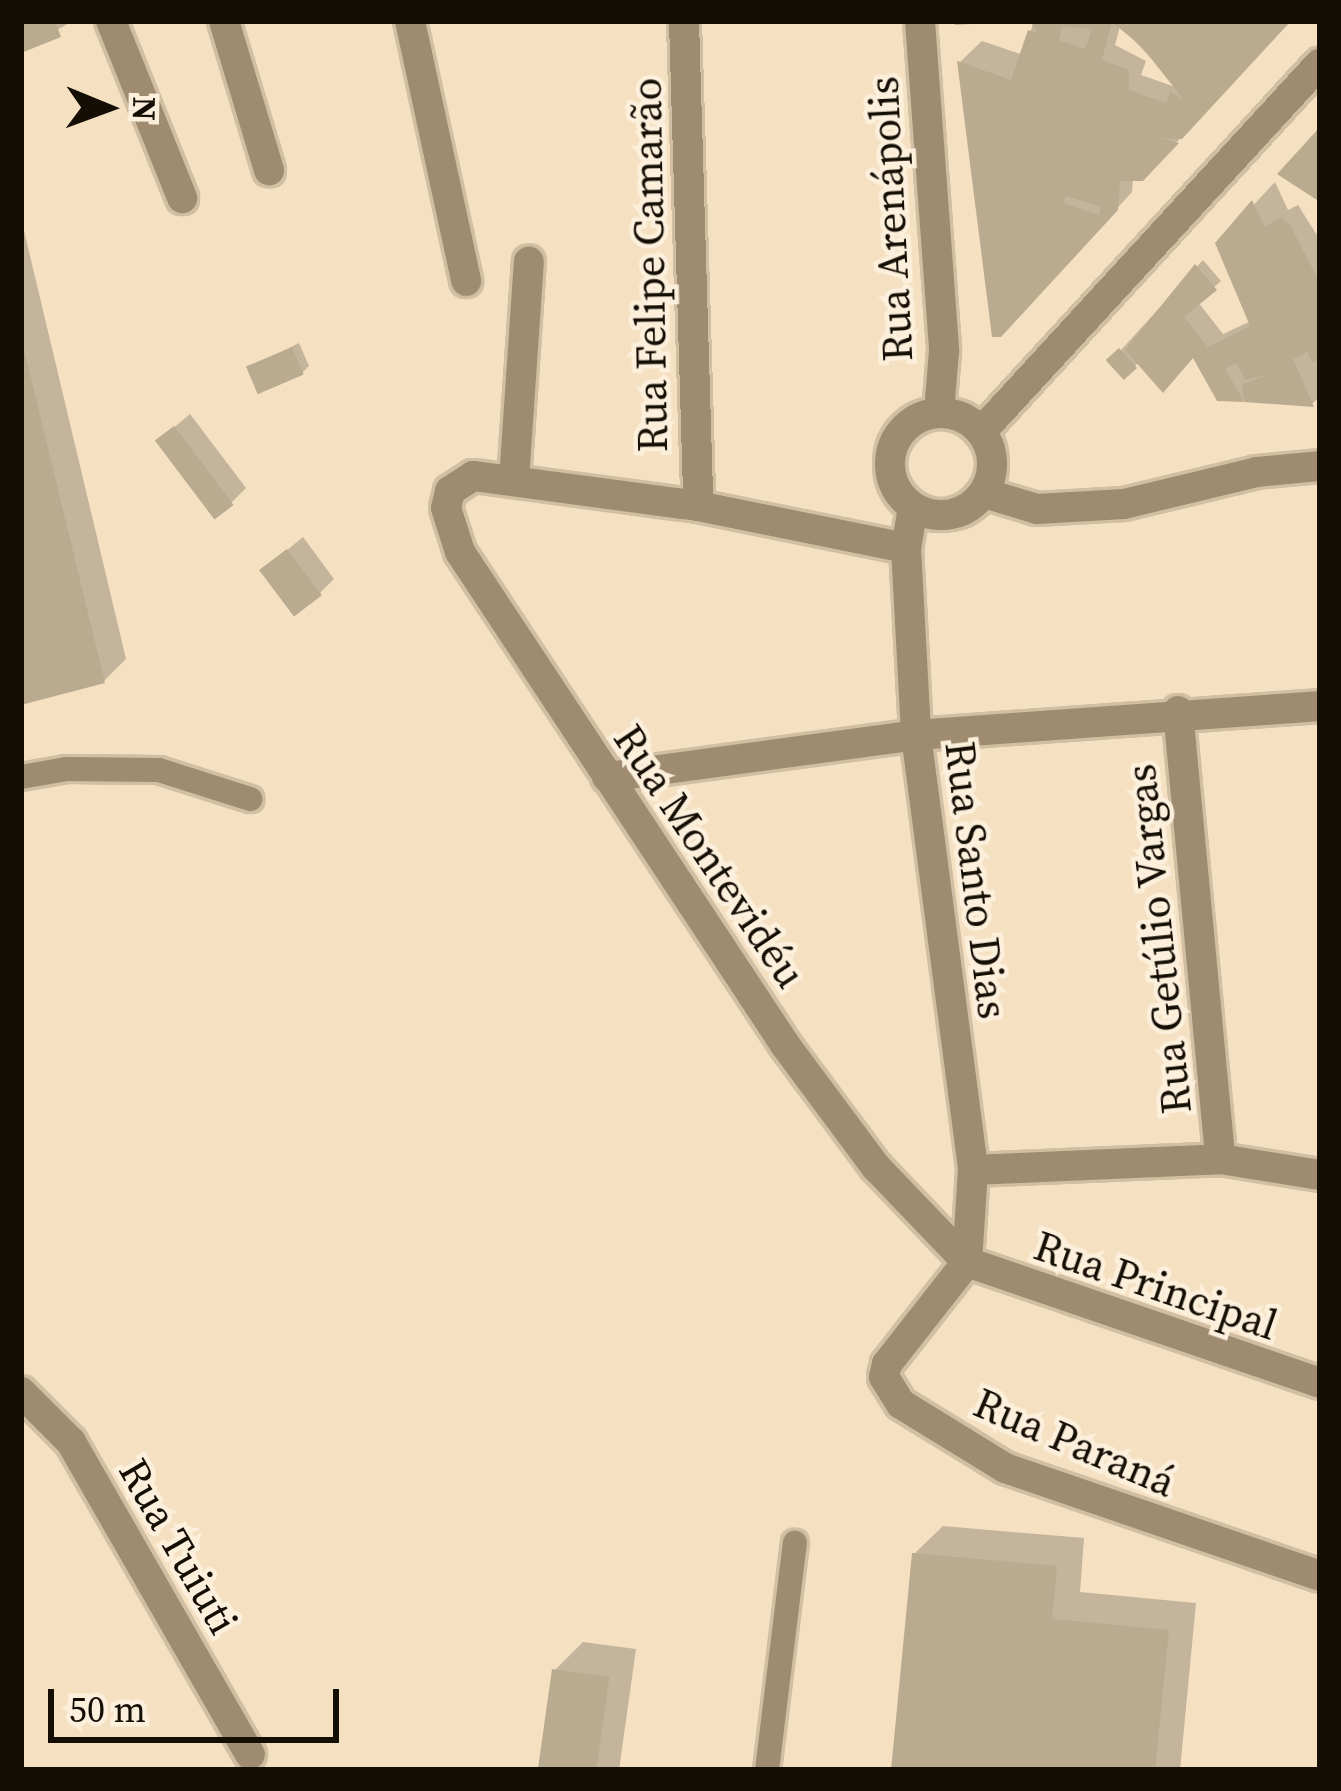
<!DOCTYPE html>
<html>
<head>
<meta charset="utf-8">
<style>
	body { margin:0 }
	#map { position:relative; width:1341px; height:1791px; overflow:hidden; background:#f5e1c2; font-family:"Source Serif 4",serif }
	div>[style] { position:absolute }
	.shadow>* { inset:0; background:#0003 }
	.building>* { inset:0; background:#baaa8f; transform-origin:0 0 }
	.roads { filter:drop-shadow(3px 0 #d1bfa4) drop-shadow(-3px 0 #d1bfa4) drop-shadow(0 3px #d1bfa4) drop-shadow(0 -3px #d1bfa4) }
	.lane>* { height:24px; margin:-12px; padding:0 12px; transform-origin:12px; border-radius:12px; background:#9f8b70 }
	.street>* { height:30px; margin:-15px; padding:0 15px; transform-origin:15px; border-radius:15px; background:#9f8b70 }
	.street>.ring { margin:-15px; padding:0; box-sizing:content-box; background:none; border:30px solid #9f8b70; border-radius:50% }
	span { translate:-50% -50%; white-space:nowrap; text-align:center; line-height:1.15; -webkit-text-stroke:9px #fcf0dd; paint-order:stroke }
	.street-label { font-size:42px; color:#150e04 }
	.frame { position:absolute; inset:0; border:24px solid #150e04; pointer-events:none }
	.north { position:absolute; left:48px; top:48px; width:120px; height:120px; -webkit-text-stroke:9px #fcf0dd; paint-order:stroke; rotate:91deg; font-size:33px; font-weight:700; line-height:48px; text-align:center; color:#150e04 }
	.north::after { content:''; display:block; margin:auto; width:42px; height:54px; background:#150e04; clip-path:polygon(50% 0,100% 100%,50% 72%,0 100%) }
	.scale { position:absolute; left:48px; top:1689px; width:291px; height:54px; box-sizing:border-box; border:6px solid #150e04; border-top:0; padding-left:15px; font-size:36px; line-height:42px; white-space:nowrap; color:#150e04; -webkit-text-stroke:9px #fcf0dd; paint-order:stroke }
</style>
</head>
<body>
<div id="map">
	<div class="shadow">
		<i style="clip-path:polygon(21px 21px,73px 21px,21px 50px)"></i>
		<i style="clip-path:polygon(955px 21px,1029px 21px,955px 25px)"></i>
		<i style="clip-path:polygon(evenodd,1034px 21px,1289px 21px,1165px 155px,1133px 178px,1132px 192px,1023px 311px,960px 62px,982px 41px,1023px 55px,1034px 21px,1120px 26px,1181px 89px,1141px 75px,1146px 61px,1115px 45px,1120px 26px)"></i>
		<i style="clip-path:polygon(1275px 182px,1288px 210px,1298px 205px,1320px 240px,1320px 397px,1312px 404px,1218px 398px,1195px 354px,1139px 362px,1125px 376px,1111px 361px,1203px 260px,1221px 281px,1198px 302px,1223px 334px,1251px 321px,1218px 243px)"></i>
		<i style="clip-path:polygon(21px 218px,126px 659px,104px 681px,21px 702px)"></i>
		<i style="clip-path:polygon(299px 343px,309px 366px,302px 373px,250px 368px)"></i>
		<i style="clip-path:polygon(190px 414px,246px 488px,231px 503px,159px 440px)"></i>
		<i style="clip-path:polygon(303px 537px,334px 579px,320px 593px,263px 570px)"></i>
		<i style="clip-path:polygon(943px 1526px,1084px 1538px,1080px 1592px,1196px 1603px,1180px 1770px,893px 1770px,914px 1554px)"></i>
		<i style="clip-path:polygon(583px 1642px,636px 1649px,619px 1770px,540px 1770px,554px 1671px)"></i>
	</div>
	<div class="building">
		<i style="clip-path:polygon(21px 21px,55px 21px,61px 37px,21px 53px)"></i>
		<i style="clip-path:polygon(evenodd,1030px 21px,1291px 21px,1182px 139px,1161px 138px,1179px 143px,1143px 181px,1120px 181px,1118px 210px,1001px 337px,992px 337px,957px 61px,1011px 80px,1028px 30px,1038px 33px,1030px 21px,1112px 22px,1141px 46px,1184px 100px,1170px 91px,1166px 103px,1129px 90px,1129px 70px,1102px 60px,1112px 22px,1030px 21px,1062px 26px,1092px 29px,1085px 49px,1059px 40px,1062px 26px,1030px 21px,1066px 196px,1101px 207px,1099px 215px,1063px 203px,1066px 196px)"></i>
		<i style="clip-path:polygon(1320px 127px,1320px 202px,1277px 174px)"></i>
		<i style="clip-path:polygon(1252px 200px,1265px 227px,1282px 217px,1290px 225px,1320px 283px,1320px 359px,1312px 362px,1307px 352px,1293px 359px,1314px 407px,1244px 402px,1242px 384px,1271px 374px,1245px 380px,1237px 363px,1225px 368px,1244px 402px,1217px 401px,1193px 358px,1163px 393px,1125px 350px,1195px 264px,1217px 290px,1184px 317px,1208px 347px,1250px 326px,1215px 243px)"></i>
		<i style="clip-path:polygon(21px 337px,105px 683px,21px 705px)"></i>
		<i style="left:292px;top:347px;width:30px;height:50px;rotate:67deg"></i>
		<i style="left:1119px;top:348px;width:27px;height:18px;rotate:48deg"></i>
		<i style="left:174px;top:426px;width:99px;height:24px;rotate:53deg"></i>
		<i style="left:287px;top:549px;width:58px;height:35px;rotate:53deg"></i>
		<i style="clip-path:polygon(912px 1553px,1057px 1566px,1052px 1619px,1169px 1630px,1155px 1770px,891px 1770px)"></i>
		<i style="left:552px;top:1669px;width:58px;height:102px;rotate:8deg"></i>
	</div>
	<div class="roads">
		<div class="lane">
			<i style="left:21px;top:777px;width:47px;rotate:-9.9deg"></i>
			<i style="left:67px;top:769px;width:92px;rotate:0.6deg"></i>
			<i style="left:159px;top:770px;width:96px;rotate:17.7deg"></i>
			<i style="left:767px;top:1770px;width:229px;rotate:-83deg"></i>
		</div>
		<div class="street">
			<i style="left:111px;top:21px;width:191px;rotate:68.1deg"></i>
			<i style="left:224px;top:21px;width:156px;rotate:73.2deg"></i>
			<i style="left:410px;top:21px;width:266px;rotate:77.8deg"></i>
			<i style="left:684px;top:21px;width:485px;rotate:88.3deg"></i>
			<i style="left:920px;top:21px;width:331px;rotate:85.8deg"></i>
			<i style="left:944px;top:351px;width:61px;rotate:94.7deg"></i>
			<i class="ring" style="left:890px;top:413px;width:72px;height:72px"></i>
			<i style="left:982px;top:431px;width:499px;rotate:-47.4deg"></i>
			<i style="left:514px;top:480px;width:219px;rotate:-86.1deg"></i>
			<i style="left:984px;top:493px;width:55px;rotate:16.8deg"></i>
			<i style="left:1037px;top:509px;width:87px;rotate:-3.3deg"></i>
			<i style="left:1124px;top:504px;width:137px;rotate:-13.5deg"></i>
			<i style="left:1257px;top:472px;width:63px;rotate:-5.4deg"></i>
			<i style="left:913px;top:508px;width:41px;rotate:99.9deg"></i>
			<i style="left:906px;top:548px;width:187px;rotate:86.9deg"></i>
			<i style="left:916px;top:735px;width:439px;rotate:82.5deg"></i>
			<i style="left:973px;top:1170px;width:92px;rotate:93.7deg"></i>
			<i style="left:906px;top:548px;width:212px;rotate:-168.6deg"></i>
			<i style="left:698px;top:506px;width:227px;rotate:-172.4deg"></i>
			<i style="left:473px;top:476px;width:27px;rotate:147deg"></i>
			<i style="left:450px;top:491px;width:17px;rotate:103deg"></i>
			<i style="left:446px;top:508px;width:46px;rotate:72.3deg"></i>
			<i style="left:460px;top:552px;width:592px;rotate:56.58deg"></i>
			<i style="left:786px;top:1046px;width:151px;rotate:53.4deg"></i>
			<i style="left:876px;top:1167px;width:132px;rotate:46.2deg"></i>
			<i style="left:967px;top:1262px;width:373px;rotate:18.9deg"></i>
			<i style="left:1178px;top:711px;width:450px;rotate:84.6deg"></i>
			<i style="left:607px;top:777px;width:312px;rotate:-7.7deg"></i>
			<i style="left:916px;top:735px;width:405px;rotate:-4.1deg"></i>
			<i style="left:973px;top:1170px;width:247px;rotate:-2.5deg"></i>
			<i style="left:1220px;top:1159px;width:101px;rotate:9.1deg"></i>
			<i style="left:967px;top:1262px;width:130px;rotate:128.1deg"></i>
			<i style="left:887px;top:1364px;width:13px;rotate:103deg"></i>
			<i style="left:884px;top:1377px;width:32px;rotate:58deg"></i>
			<i style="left:901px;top:1404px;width:122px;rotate:31.6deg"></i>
			<i style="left:1005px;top:1468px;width:333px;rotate:18.9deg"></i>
			<i style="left:21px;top:1392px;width:71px;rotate:45deg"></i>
			<i style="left:71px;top:1442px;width:360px;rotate:60.2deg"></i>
		</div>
	</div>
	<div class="street-label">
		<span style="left:890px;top:219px;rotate:-93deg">Rua Arenápolis</span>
		<span style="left:649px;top:265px;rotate:-91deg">Rua Felipe Camarão</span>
		<span style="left:710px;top:856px;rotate:56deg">Rua Montevidéu</span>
		<span style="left:977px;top:880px;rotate:83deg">Rua Santo Dias</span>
		<span style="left:1158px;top:939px;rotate:-96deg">Rua Getúlio Vargas</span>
		<span style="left:1156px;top:1285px;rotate:19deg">Rua Principal</span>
		<span style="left:1075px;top:1442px;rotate:23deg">Rua Paraná</span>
		<span style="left:179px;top:1546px;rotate:60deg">Rua Tuiuti</span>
	</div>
	<div class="frame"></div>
	<div class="north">N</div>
	<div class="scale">50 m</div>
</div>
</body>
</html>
